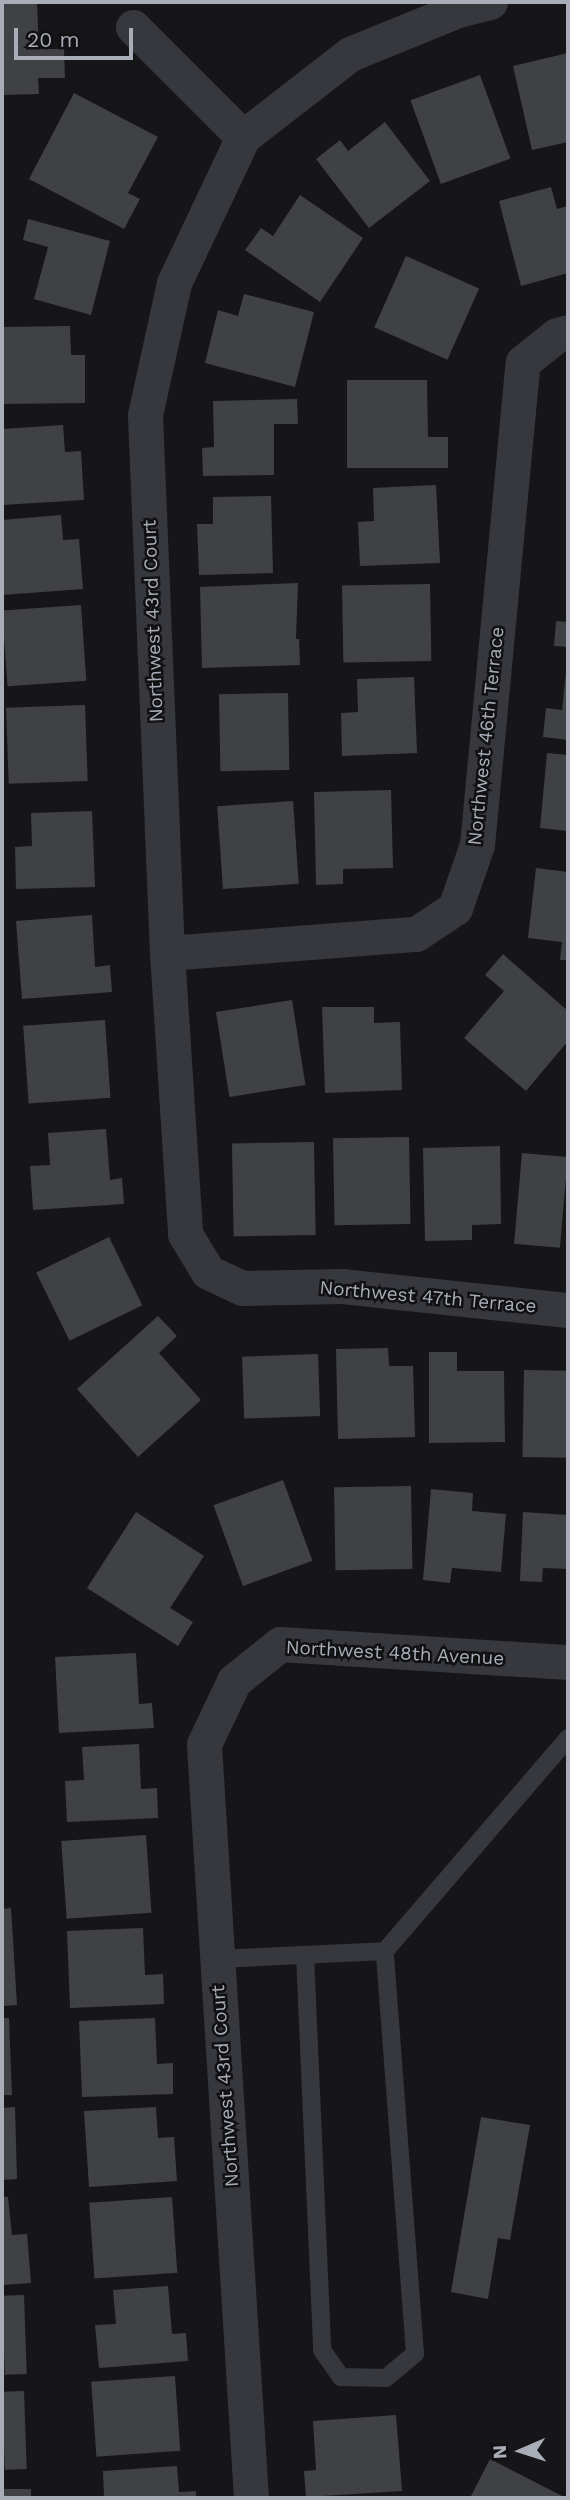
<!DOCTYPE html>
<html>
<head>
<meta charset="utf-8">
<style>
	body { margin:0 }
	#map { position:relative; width:570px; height:2500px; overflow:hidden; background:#161618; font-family:"Work Sans",sans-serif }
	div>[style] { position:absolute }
	.building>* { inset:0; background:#404145; transform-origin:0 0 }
	.lane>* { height:18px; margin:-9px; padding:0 9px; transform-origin:9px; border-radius:9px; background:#37383d }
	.street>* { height:35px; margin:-17.5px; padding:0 17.5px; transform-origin:17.5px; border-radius:17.5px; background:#37383d }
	span { translate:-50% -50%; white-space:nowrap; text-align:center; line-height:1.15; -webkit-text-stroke:5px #111113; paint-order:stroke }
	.street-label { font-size:19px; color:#a8adb8 }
	.frame { position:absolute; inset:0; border:4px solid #a8adb8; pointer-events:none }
	.north { position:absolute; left:486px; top:2416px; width:70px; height:70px; -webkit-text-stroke:5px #111113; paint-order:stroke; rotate:267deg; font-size:19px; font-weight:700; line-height:28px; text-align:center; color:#a8adb8 }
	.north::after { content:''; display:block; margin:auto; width:24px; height:32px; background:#a8adb8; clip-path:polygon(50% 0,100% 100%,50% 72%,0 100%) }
	.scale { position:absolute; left:14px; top:28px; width:119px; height:32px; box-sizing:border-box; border:4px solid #a8adb8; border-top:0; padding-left:9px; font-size:21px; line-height:24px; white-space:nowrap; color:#a8adb8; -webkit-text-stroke:5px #111113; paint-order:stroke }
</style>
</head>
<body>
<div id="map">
	<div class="building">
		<i style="clip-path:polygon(2px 2px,37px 2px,39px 49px,64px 49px,65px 78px,38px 78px,39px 94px,2px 95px)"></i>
		<i style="clip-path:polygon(568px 53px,568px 142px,532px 150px,513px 66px)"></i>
		<i style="left:480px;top:75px;width:89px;height:74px;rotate:70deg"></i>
		<i style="clip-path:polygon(74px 93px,158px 137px,128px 193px,140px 199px,124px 229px,29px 179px)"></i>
		<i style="clip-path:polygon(385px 122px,430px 181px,369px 228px,316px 159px,340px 140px,348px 151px)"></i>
		<i style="clip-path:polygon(551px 187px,557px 209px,568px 206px,568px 273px,521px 286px,499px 201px)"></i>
		<i style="clip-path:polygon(300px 195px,363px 238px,320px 302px,245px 250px,261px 228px,273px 236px)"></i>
		<i style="clip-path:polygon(28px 219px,110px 241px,91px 315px,34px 299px,48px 247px,23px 240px)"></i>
		<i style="left:406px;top:256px;width:80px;height:78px;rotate:24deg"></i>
		<i style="clip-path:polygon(244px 294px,314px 312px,295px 387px,205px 363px,218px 310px,238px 316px)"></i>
		<i style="clip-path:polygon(70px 326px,71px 355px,85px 355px,85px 403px,2px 404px,2px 327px)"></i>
		<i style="clip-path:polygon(347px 380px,427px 380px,428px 437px,448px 437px,448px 468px,347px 468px)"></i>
		<i style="clip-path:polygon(297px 399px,298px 424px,274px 424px,274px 475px,203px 476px,202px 448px,214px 447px,213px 401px)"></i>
		<i style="clip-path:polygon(63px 425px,65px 452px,81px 451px,84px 500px,2px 505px,2px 429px)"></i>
		<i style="clip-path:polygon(436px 485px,440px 563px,360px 566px,358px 522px,374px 521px,373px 488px)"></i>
		<i style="clip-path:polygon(271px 496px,273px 573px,199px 575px,197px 524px,213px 524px,213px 497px)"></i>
		<i style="clip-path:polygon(61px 515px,63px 540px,79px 539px,83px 589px,2px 595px,2px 520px)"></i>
		<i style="clip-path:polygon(298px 583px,296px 639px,299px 639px,300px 665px,202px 668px,200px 587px)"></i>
		<i style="left:430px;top:584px;width:77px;height:88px;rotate:89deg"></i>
		<i style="left:81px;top:605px;width:76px;height:79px;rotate:86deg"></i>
		<i style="clip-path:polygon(556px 621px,568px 622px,568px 647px,554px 646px)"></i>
		<i style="clip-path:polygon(566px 671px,568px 740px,543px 737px,546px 708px,562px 710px)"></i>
		<i style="clip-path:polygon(414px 677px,417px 753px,342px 756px,341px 713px,358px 712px,357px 679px)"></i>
		<i style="left:288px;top:693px;width:77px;height:69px;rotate:89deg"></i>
		<i style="left:85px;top:705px;width:76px;height:79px;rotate:88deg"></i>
		<i style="clip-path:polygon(547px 753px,568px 755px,568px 831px,540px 828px)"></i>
		<i style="clip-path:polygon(391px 790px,393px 868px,343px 869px,343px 884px,316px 885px,314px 792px)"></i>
		<i style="left:293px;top:801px;width:83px;height:76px;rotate:86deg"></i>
		<i style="clip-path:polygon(92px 811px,95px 887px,16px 889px,15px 847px,32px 846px,31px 813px)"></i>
		<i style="clip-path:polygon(536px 868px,568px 872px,568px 960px,560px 960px,562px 942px,528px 938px)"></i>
		<i style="clip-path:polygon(92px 915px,95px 967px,110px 965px,112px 992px,22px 999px,16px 921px)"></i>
		<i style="clip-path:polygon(503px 954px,568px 1011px,568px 1041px,526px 1091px,464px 1038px,504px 991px,485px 975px)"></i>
		<i style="left:292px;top:1000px;width:86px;height:77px;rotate:81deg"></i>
		<i style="clip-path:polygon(322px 1007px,374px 1007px,374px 1023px,400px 1022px,402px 1090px,325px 1093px)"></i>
		<i style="left:105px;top:1020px;width:78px;height:82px;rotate:86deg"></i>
		<i style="clip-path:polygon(106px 1129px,110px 1180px,122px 1178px,124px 1204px,33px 1210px,30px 1166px,50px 1165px,48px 1133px)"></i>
		<i style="left:409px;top:1137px;width:87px;height:76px;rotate:89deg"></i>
		<i style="left:314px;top:1142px;width:93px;height:82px;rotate:89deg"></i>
		<i style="clip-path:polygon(500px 1146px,501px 1224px,472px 1225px,472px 1240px,425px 1241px,423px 1148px)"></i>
		<i style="left:522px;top:1153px;width:46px;height:91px;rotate:5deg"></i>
		<i style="left:109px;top:1237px;width:76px;height:81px;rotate:64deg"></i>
		<i style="clip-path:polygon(158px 1316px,177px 1336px,159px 1353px,201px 1400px,138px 1457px,77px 1389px)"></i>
		<i style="clip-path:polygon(388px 1348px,389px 1366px,413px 1366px,415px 1437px,338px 1439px,336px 1349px)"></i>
		<i style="clip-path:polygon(429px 1352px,457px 1352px,457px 1371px,504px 1371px,505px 1442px,429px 1443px)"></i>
		<i style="left:318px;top:1354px;width:62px;height:76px;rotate:88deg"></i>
		<i style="left:524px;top:1370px;width:44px;height:87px;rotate:1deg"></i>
		<i style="left:283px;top:1480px;width:86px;height:74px;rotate:70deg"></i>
		<i style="left:411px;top:1486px;width:83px;height:77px;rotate:89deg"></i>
		<i style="clip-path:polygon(431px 1489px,473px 1493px,472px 1511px,506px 1514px,501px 1572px,452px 1568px,450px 1583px,423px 1580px)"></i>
		<i style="clip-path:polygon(136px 1512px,204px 1556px,170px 1608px,193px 1622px,178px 1646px,87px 1588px)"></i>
		<i style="clip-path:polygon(523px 1512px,568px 1515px,568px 1569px,543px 1568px,542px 1582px,520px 1581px)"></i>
		<i style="clip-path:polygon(136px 1653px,139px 1704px,152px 1703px,154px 1728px,59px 1733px,55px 1657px)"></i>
		<i style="clip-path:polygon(139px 1744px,141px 1789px,157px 1788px,158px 1818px,67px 1822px,65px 1781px,84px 1780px,82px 1747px)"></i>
		<i style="left:146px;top:1835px;width:78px;height:85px;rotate:86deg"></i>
		<i style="clip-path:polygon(11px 1908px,17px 2005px,2px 2006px,2px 1909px)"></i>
		<i style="clip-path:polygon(143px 1928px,145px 1975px,163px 1974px,164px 2004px,70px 2008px,67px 1931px)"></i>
		<i style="clip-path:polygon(2px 2018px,9px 2018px,12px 2095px,2px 2095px)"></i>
		<i style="clip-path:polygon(155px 2018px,157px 2064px,173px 2063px,173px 2094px,82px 2097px,79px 2021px)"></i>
		<i style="clip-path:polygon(15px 2107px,17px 2179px,2px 2180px,2px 2108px)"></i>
		<i style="clip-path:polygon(156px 2107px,158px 2138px,174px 2137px,177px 2181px,89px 2187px,84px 2111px)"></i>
		<i style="clip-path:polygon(481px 2117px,530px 2125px,510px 2240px,498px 2238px,488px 2299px,451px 2292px)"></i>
		<i style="clip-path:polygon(2px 2197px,8px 2197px,12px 2235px,27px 2234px,31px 2283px,2px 2285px)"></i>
		<i style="left:172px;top:2197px;width:76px;height:83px;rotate:86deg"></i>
		<i style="clip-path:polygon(168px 2286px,172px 2334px,186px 2333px,188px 2361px,99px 2368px,95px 2325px,116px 2324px,113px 2290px)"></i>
		<i style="left:24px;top:2295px;width:79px;height:22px;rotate:88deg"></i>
		<i style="left:175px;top:2376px;width:75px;height:84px;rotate:86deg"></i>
		<i style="left:24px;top:2391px;width:78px;height:22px;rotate:88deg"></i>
		<i style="clip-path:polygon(396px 2415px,402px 2491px,306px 2497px,304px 2471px,316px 2470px,313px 2421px)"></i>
		<i style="clip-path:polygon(490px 2459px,566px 2498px,470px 2498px)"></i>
		<i style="clip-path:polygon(177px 2466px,179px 2492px,196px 2491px,196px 2498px,104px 2498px,103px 2471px)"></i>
		<i style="left:31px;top:2489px;width:9px;height:29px;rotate:90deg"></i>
	</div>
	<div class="lane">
		<i style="left:305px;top:1955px;width:395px;rotate:87.5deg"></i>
		<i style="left:322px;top:2350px;width:33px;rotate:55deg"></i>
		<i style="left:341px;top:2377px;width:45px;rotate:1.3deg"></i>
		<i style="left:386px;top:2378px;width:38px;rotate:-40deg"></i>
		<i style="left:415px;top:2354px;width:404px;rotate:-94.3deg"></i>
		<i style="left:385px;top:1951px;width:281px;rotate:-49.3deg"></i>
		<i style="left:218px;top:1959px;width:167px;rotate:-2.7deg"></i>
	</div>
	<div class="street">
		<i style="left:133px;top:27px;width:156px;rotate:45deg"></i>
		<i style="left:243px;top:137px;width:161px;rotate:115.3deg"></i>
		<i style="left:174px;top:283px;width:135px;rotate:102.4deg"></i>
		<i style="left:145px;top:415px;width:538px;rotate:87.66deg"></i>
		<i style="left:167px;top:953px;width:282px;rotate:86.3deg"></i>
		<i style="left:185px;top:1234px;width:44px;rotate:58.8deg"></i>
		<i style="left:208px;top:1272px;width:38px;rotate:25deg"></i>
		<i style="left:243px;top:1288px;width:99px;rotate:-1.2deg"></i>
		<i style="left:342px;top:1286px;width:227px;rotate:6.1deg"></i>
		<i style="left:243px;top:137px;width:135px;rotate:-37.8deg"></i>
		<i style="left:350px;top:54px;width:117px;rotate:-22.2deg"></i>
		<i style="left:458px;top:10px;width:33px;rotate:-14deg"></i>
		<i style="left:167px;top:953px;width:250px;rotate:-4.4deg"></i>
		<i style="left:416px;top:934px;width:47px;rotate:-33.7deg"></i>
		<i style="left:455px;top:908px;width:67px;rotate:-70.8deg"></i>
		<i style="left:477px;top:845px;width:485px;rotate:-84.6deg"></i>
		<i style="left:523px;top:362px;width:43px;rotate:-38.5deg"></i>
		<i style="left:557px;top:335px;width:11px;rotate:-15deg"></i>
		<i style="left:251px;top:2498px;width:755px;rotate:-93.57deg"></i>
		<i style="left:204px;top:1744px;width:70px;rotate:-64.5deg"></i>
		<i style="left:234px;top:1681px;width:59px;rotate:-38.8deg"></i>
		<i style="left:280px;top:1644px;width:289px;rotate:3.6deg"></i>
	</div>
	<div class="street-label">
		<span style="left:153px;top:621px;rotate:-92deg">Northwest 43rd Court</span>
		<span style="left:486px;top:736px;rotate:-84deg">Northwest 46th Terrace</span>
		<span style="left:428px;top:1297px;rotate:5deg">Northwest 47th Terrace</span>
		<span style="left:395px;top:1653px;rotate:3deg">Northwest 48th Avenue</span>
		<span style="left:225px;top:2086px;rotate:-94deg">Northwest 43rd Court</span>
	</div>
	<div class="frame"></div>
	<div class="north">N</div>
	<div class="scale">20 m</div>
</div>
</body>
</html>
